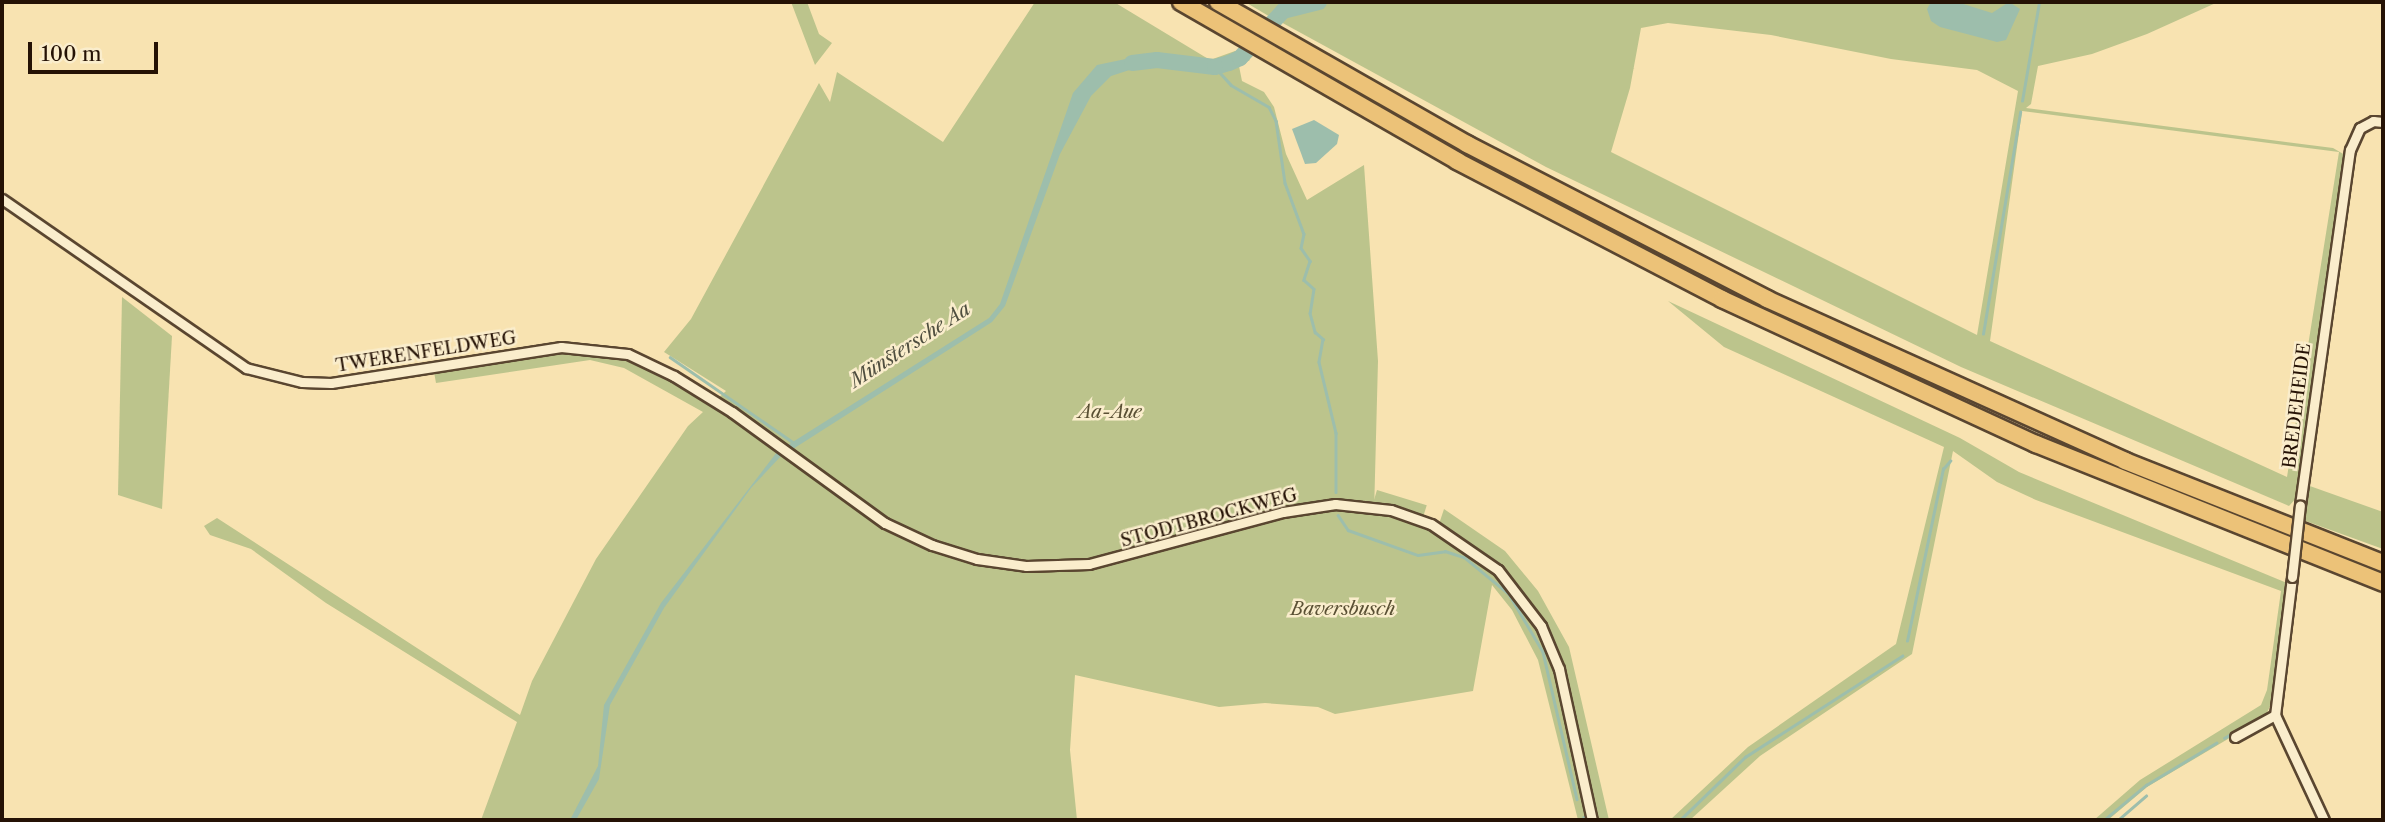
<!DOCTYPE html>
<html>
<head>
<meta charset="utf-8">
<style>
	body { margin:0 }
	#map { position:relative; width:2385px; height:822px; overflow:hidden; background:#f8e3b1; font-family:"Libre Caslon Text",serif }
	div>[style] { position:absolute }
	.green>* { inset:0; background:#bcc48c; transform-origin:0 0 }
	.water>* { inset:0; background:#9dbeac }
	.stream>* { height:2.5px; margin:-1.25px; padding:0 1.25px; transform-origin:1.25px; border-radius:1.25px; background:#9dbeac }
	.river>* { height:16px; margin:-8px; padding:0 8px; transform-origin:8px; border-radius:8px; background:#9dbeac }
	.roads { filter:drop-shadow(2px 0 #5a4630) drop-shadow(-2px 0 #5a4630) drop-shadow(0 2px #5a4630) drop-shadow(0 -2px #5a4630) }
	.minor>* { height:9px; margin:-4.5px; padding:0 4.5px; transform-origin:4.5px; border-radius:4.5px; background:#faedcc }
	.motorway>* { height:16px; margin:-8px; padding:0 8px; transform-origin:8px; border-radius:8px; background:#ecc278 }
	.bridges { filter:drop-shadow(2px 0 #5a4630) drop-shadow(-2px 0 #5a4630) drop-shadow(0 2px #5a4630) drop-shadow(0 -2px #5a4630) }
	.minor-bridge>* { height:9px; margin:-4.5px; padding:0 4.5px; transform-origin:4.5px; border-radius:4.5px; background:#faedcc }
	span { translate:-50% -50%; white-space:nowrap; text-align:center; line-height:1.15; -webkit-text-stroke:5px #faedcc; paint-order:stroke }
	.street-label { font-size:18px; color:#251205 }
	.park-label { font-size:18px; color:#5a5034; font-style:italic }
	.water-label { font-size:19px; color:#4f4e3f; font-style:italic }
	.frame { position:absolute; inset:0; border:4px solid #251205; pointer-events:none }
	.scale { position:absolute; left:28px; top:42px; width:130px; height:32px; box-sizing:border-box; border:4px solid #251205; border-top:0; padding-left:9px; font-size:21px; line-height:24px; white-space:nowrap; color:#251205; -webkit-text-stroke:5px #faedcc; paint-order:stroke }
</style>
</head>
<body>
<div id="map">
	<div class="green">
		<i style="clip-path:polygon(791px 2px,807px 2px,819px 34px,832px 43px,815px 65px)"></i>
		<i style="clip-path:polygon(evenodd,1035px 2px,1114px 2px,1210px 60px,1235px 51px,1241px 54px,1272px 18px,1245px 2px,2218px 2px,2147px 34px,2092px 54px,2038px 66px,2031px 104px,2026px 108px,2333px 148px,2345px 155px,2298px 496px,2289px 506px,1961px 367px,1546px 167px,1279px 21px,1247px 57px,1250px 60px,1239px 66px,1242px 81px,1264px 92px,1274px 107px,1286px 154px,1307px 200px,1364px 165px,1378px 361px,1374px 514px,1390px 513px,1431px 527px,1497px 574px,1538px 628px,1556px 669px,1589px 820px,1578px 820px,1538px 660px,1512px 610px,1492px 585px,1473px 691px,1335px 714px,1318px 707px,1265px 703px,1219px 707px,1075px 675px,1070px 750px,1077px 820px,481px 820px,517px 722px,326px 603px,251px 549px,210px 535px,204px 526px,217px 518px,520px 715px,532px 681px,596px 559px,688px 426px,703px 412px,624px 368px,590px 360px,436px 383px,434px 372px,550px 354px,607px 353px,656px 371px,712px 404px,726px 391px,664px 352px,691px 319px,819px 83px,830px 102px,837px 72px,943px 142px,1035px 2px,1668px 23px,1771px 35px,1891px 59px,1977px 70px,2018px 91px,1977px 335px,1611px 152px,1630px 88px,1641px 28px,1668px 23px,1035px 2px,2022px 111px,2339px 152px,2287px 477px,1990px 341px,2022px 111px)"></i>
		<i style="clip-path:polygon(122px 297px,172px 336px,162px 509px,118px 495px)"></i>
		<i style="clip-path:polygon(1668px 301px,1960px 438px,2019px 472px,2287px 583px,2272px 702px,2265px 717px,2147px 787px,2108px 820px,2094px 820px,2140px 780px,2261px 705px,2267px 690px,2281px 591px,2036px 500px,1997px 482px,1953px 451px,1912px 654px,1760px 756px,1690px 820px,1670px 820px,1748px 747px,1896px 644px,1944px 447px,1724px 347px)"></i>
		<i style="clip-path:polygon(2307px 485px,2383px 512px,2383px 549px,2303px 520px)"></i>
		<i style="left:1377px;top:490px;width:52px;height:14px;rotate:17deg"></i>
		<i style="clip-path:polygon(1444px 509px,1505px 551px,1538px 591px,1569px 647px,1609px 820px,1595px 820px,1563px 668px,1545px 625px,1501px 566px,1439px 524px)"></i>
	</div>
	<div class="water">
		<i style="clip-path:polygon(1931px 2px,1957px 2px,1992px 13px,2009px 2px,2020px 9px,2006px 40px,1997px 42px,1940px 27px,1931px 21px,1927px 9px)"></i>
		<i style="clip-path:polygon(1140px 56px,1153px 57px,1151px 63px,1111px 76px,1091px 96px,1060px 154px,1005px 306px,992px 322px,793px 449px,788px 445px,989px 318px,1000px 304px,1073px 93px,1097px 65px)"></i>
		<i style="clip-path:polygon(1314px 120px,1339px 135px,1337px 144px,1316px 163px,1305px 164px,1292px 129px)"></i>
		<i style="clip-path:polygon(777px 452px,782px 455px,751px 488px,664px 608px,610px 705px,599px 779px,576px 820px,570px 820px,598px 766px,604px 705px,661px 603px)"></i>
	</div>
	<div class="stream">
		<i style="left:1285px;top:2px;width:11px;rotate:27deg"></i>
		<i style="left:1215px;top:67px;width:24px;rotate:48deg"></i>
		<i style="left:1231px;top:85px;width:44px;rotate:30.1deg"></i>
		<i style="left:1269px;top:107px;width:16px;rotate:63deg"></i>
		<i style="left:1276px;top:121px;width:63px;rotate:81.7deg"></i>
		<i style="left:1285px;top:183px;width:54px;rotate:69.6deg"></i>
		<i style="left:1304px;top:234px;width:14px;rotate:102deg"></i>
		<i style="left:1301px;top:248px;width:16px;rotate:55deg"></i>
		<i style="left:1310px;top:261px;width:20px;rotate:108deg"></i>
		<i style="left:1304px;top:280px;width:13px;rotate:42deg"></i>
		<i style="left:1314px;top:289px;width:24px;rotate:99deg"></i>
		<i style="left:1310px;top:313px;width:20px;rotate:75deg"></i>
		<i style="left:1315px;top:332px;width:11px;rotate:41deg"></i>
		<i style="left:1323px;top:339px;width:23px;rotate:100deg"></i>
		<i style="left:1319px;top:362px;width:73px;rotate:76.5deg"></i>
		<i style="left:1336px;top:433px;width:59px;rotate:90deg"></i>
		<i style="left:2022px;top:101px;width:99px;rotate:-80.2deg"></i>
		<i style="left:1983px;top:334px;width:225px;rotate:-80.5deg"></i>
		<i style="left:670px;top:357px;width:151px;rotate:34.7deg"></i>
		<i style="left:1338px;top:515px;width:18px;rotate:56deg"></i>
		<i style="left:1348px;top:530px;width:74px;rotate:19.7deg"></i>
		<i style="left:1418px;top:555px;width:27px;rotate:-8deg"></i>
		<i style="left:1445px;top:551px;width:20px;rotate:18deg"></i>
		<i style="left:1464px;top:557px;width:58px;rotate:39.4deg"></i>
		<i style="left:1509px;top:594px;width:67px;rotate:59.6deg"></i>
		<i style="left:1543px;top:652px;width:151px;rotate:77deg"></i>
		<i style="left:1907px;top:641px;width:176px;rotate:-78.2deg"></i>
		<i style="left:1943px;top:469px;width:11px;rotate:-49deg"></i>
		<i style="left:2224px;top:738px;width:38px;rotate:-30deg"></i>
		<i style="left:1584px;top:817px;width:3px;rotate:90deg"></i>
		<i style="left:1680px;top:820px;width:91px;rotate:-44.1deg"></i>
		<i style="left:1745px;top:757px;width:187px;rotate:-32.8deg"></i>
		<i style="left:2104px;top:820px;width:55px;rotate:-39.8deg"></i>
		<i style="left:2146px;top:785px;width:82px;rotate:-31deg"></i>
		<i style="left:2118px;top:820px;width:37px;rotate:-41deg"></i>
	</div>
	<div class="river">
		<i style="left:1132px;top:63px;width:25px;rotate:-7deg"></i>
		<i style="left:1157px;top:60px;width:58px;rotate:6.9deg"></i>
		<i style="left:1215px;top:67px;width:15px;rotate:-16deg"></i>
		<i style="left:1229px;top:63px;width:12px;rotate:-24deg"></i>
		<i style="left:1240px;top:58px;width:64px;rotate:-47.5deg"></i>
		<i style="left:1283px;top:11px;width:37px;rotate:-14deg"></i>
	</div>
	<div class="roads">
		<div class="minor">
			<i style="left:2px;top:199px;width:297px;rotate:34.7deg"></i>
			<i style="left:246px;top:368px;width:58px;rotate:14deg"></i>
			<i style="left:302px;top:382px;width:29px;rotate:2deg"></i>
			<i style="left:331px;top:383px;width:233px;rotate:-8.9deg"></i>
			<i style="left:561px;top:347px;width:67px;rotate:6deg"></i>
			<i style="left:628px;top:354px;width:51px;rotate:25.6deg"></i>
			<i style="left:674px;top:376px;width:68px;rotate:31.8deg"></i>
			<i style="left:732px;top:412px;width:189px;rotate:36deg"></i>
			<i style="left:885px;top:523px;width:52px;rotate:25.1deg"></i>
			<i style="left:932px;top:545px;width:47px;rotate:17.3deg"></i>
			<i style="left:977px;top:559px;width:49px;rotate:8.1deg"></i>
			<i style="left:1026px;top:566px;width:63px;rotate:-1.8deg"></i>
			<i style="left:1089px;top:564px;width:201px;rotate:-15deg"></i>
			<i style="left:1283px;top:512px;width:53px;rotate:-8.7deg"></i>
			<i style="left:1335px;top:504px;width:56px;rotate:6.1deg"></i>
			<i style="left:1391px;top:510px;width:42px;rotate:19.3deg"></i>
			<i style="left:1431px;top:524px;width:81px;rotate:34.5deg"></i>
			<i style="left:1498px;top:570px;width:71px;rotate:52.5deg"></i>
			<i style="left:1541px;top:626px;width:47px;rotate:67.3deg"></i>
			<i style="left:1559px;top:669px;width:155px;rotate:77.7deg"></i>
			<i style="left:2300px;top:505px;width:359px;rotate:-82deg"></i>
			<i style="left:2350px;top:150px;width:24px;rotate:-66deg"></i>
			<i style="left:2360px;top:128px;width:15px;rotate:-28deg"></i>
			<i style="left:2373px;top:121px;width:10px;rotate:6deg"></i>
			<i style="left:2292px;top:577px;width:139px;rotate:97deg"></i>
			<i style="left:2275px;top:715px;width:116px;rotate:65deg"></i>
			<i style="left:2235px;top:737px;width:46px;rotate:-28.8deg"></i>
		</div>
		<div class="motorway">
			<i style="left:1181px;top:2px;width:319px;rotate:29.9deg"></i>
			<i style="left:1457px;top:161px;width:299px;rotate:27.5deg"></i>
			<i style="left:1722px;top:299px;width:346px;rotate:24.8deg"></i>
			<i style="left:2036px;top:444px;width:374px;rotate:21.8deg"></i>
			<i style="left:1218px;top:2px;width:287px;rotate:29.7deg"></i>
			<i style="left:1467px;top:144px;width:338px;rotate:27.3deg"></i>
			<i style="left:1767px;top:299px;width:393px;rotate:24.3deg"></i>
			<i style="left:2125px;top:461px;width:277px;rotate:21.6deg"></i>
		</div>
	</div>
	<div class="bridges">
		<div class="minor-bridge">
			<i style="left:2292px;top:577px;width:72px;rotate:-83.7deg"></i>
		</div>
	</div>
	<div class="street-label">
		<span style="left:426px;top:352px;rotate:-9deg">TWERENFELDWEG</span>
		<span style="left:2297px;top:406px;rotate:-83deg">BREDEHEIDE</span>
		<span style="left:1209px;top:518px;rotate:-15deg">STODTBROCKWEG</span>
	</div>
	<div class="park-label">
		<span style="left:1110px;top:412px">Aa-Aue</span>
		<span style="left:1343px;top:609px">Baversbusch</span>
	</div>
	<div class="water-label">
		<span style="left:910px;top:345px;rotate:-33deg">Münstersche Aa</span>
	</div>
	<div class="frame"></div>
	<div class="scale">100 m</div>
</div>
</body>
</html>
